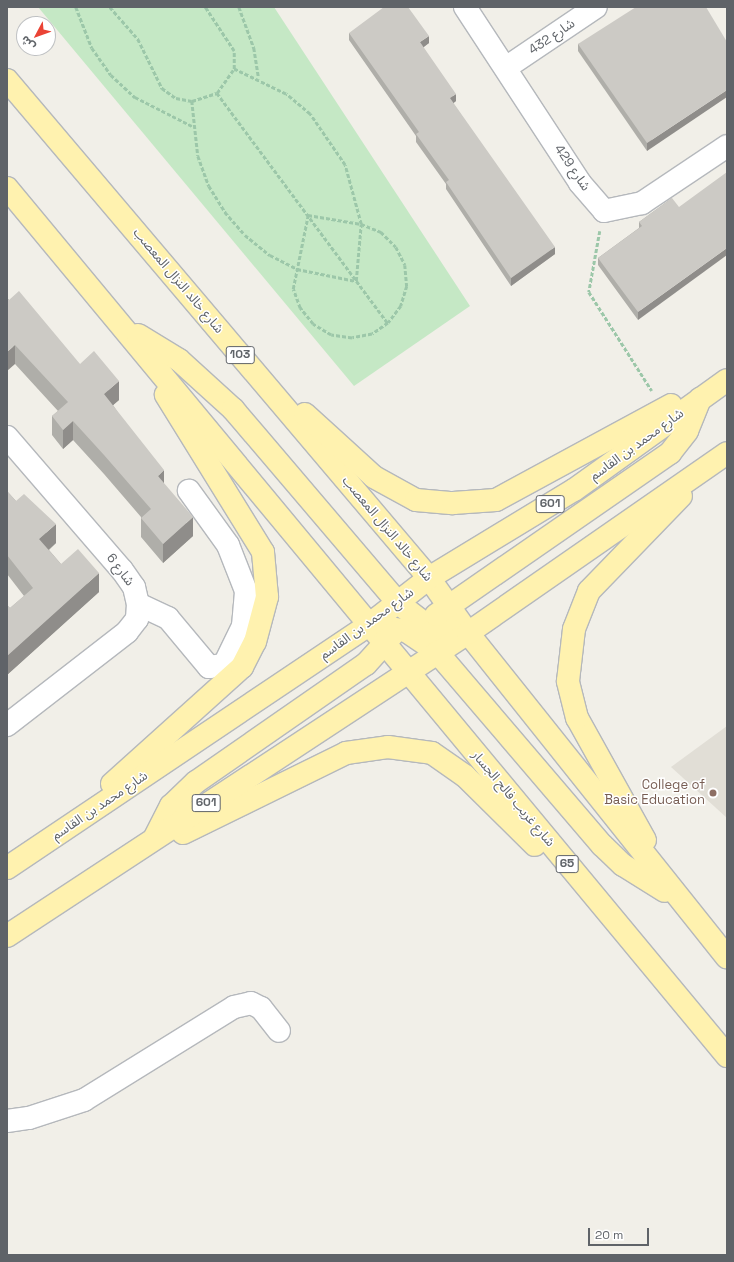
<!DOCTYPE html>
<html>
<head>
<meta charset="utf-8">
<style>
	body { margin:0 }
	#map { position:relative; width:734px; height:1262px; overflow:hidden; background:#f1efe8; font-family:"Space Grotesk","Noto Sans Arabic",sans-serif }
	div>[style] { position:absolute }
	.education>* { inset:0; background:#e1ded6 }
	.green>* { inset:0; background:#c5e8c5 }
	.path>* { height:2.5px; margin-top:-1.25px; transform-origin:0; background:repeating-linear-gradient(90deg,#9cc7a9 0 4px,transparent 0 6px) }
	.roads { filter:drop-shadow(1px 0 #b5b8bc) drop-shadow(-1px 0 #b5b8bc) drop-shadow(0 1px #b5b8bc) drop-shadow(0 -1px #b5b8bc) }
	.minor>* { height:22px; margin:-11px; padding:0 11px; transform-origin:11px; border-radius:11px; background:#fff }
	.major>* { height:22px; margin:-11px; padding:0 11px; transform-origin:11px; border-radius:11px; background:#fff2af }
	.wall>* { inset:0; background:#afaea9 }
	.shaded-wall>* { inset:0; background:#8f8d8a }
	.building>* { inset:0; background:#cccac5 }
	.dots>* { width:11px; height:11px; translate:-50% -50%; box-sizing:border-box; border:2px solid #fff; border-radius:50% }
	span { translate:-50% -50%; white-space:nowrap; text-align:center; line-height:1.15; -webkit-text-stroke:3px #fff; paint-order:stroke }
	.shield-label span { padding:1px 3px; background:#fff; border:1px solid; border-radius:3px; -webkit-text-stroke-width:0 }
	.shield-label { font-size:12px; color:#5f6368; font-weight:700 }
	.street-label { font-size:13px; color:#5f6368 }
	.education-label { font-size:13px; color:#785e54 }
	.right { translate:-100% -50%; text-align:right }
	.frame { position:absolute; inset:0; border:8px solid #5f6368; pointer-events:none }
	.north { position:absolute; left:16px; top:16px; width:40px; height:40px; box-sizing:border-box; background:#fff; border:1px solid #bfc1c3; border-radius:50%; rotate:229deg; font-size:11px; font-weight:700; line-height:16px; text-align:center; color:#5f6368 }
	.north::after { content:''; display:block; margin:auto; width:14px; height:18px; background:#ea4335; clip-path:polygon(50% 0,100% 100%,50% 72%,0 100%) }
	.scale { position:absolute; left:588px; top:1228px; width:61px; height:18px; box-sizing:border-box; border:2px solid #5f6368; border-top:0; padding-left:5px; font-size:12px; line-height:14px; white-space:nowrap; color:#5f6368; -webkit-text-stroke:3px #fff; paint-order:stroke }
</style>
</head>
<body>
<div id="map">
	<div class="education">
		<i style="clip-path:polygon(727px 726px,727px 818px,671px 767px)"></i>
	</div>
	<div class="green">
		<i style="clip-path:polygon(38px 7px,274px 7px,470px 306px,354px 386px)"></i>
	</div>
	<div class="path">
		<i style="left:76px;top:7px;width:44px;rotate:68.7deg"></i>
		<i style="left:92px;top:48px;width:33px;rotate:55deg"></i>
		<i style="left:111px;top:75px;width:33px;rotate:43deg"></i>
		<i style="left:135px;top:97px;width:64px;rotate:27deg"></i>
		<i style="left:110px;top:7px;width:43px;rotate:48.8deg"></i>
		<i style="left:138px;top:39px;width:55px;rotate:63.9deg"></i>
		<i style="left:162px;top:88px;width:17px;rotate:36deg"></i>
		<i style="left:176px;top:98px;width:16px;rotate:11deg"></i>
		<i style="left:192px;top:101px;width:26px;rotate:-18deg"></i>
		<i style="left:217px;top:93px;width:29px;rotate:-55deg"></i>
		<i style="left:234px;top:69px;width:18px;rotate:-90deg"></i>
		<i style="left:234px;top:51px;width:53px;rotate:-123.4deg"></i>
		<i style="left:239px;top:7px;width:44px;rotate:69.9deg"></i>
		<i style="left:254px;top:48px;width:30px;rotate:81deg"></i>
		<i style="left:217px;top:93px;width:287px;rotate:53.4deg"></i>
		<i style="left:192px;top:101px;width:55px;rotate:83.8deg"></i>
		<i style="left:198px;top:156px;width:32px;rotate:70deg"></i>
		<i style="left:209px;top:186px;width:31px;rotate:58deg"></i>
		<i style="left:225px;top:212px;width:30px;rotate:49deg"></i>
		<i style="left:245px;top:235px;width:32px;rotate:39deg"></i>
		<i style="left:270px;top:255px;width:30px;rotate:27deg"></i>
		<i style="left:297px;top:269px;width:60px;rotate:11.5deg"></i>
		<i style="left:356px;top:281px;width:57px;rotate:-85deg"></i>
		<i style="left:361px;top:224px;width:61px;rotate:-105.2deg"></i>
		<i style="left:345px;top:165px;width:62px;rotate:-124.5deg"></i>
		<i style="left:310px;top:114px;width:31px;rotate:-140deg"></i>
		<i style="left:286px;top:94px;width:58px;rotate:-154.3deg"></i>
		<i style="left:308px;top:215px;width:54px;rotate:9.6deg"></i>
		<i style="left:361px;top:224px;width:22px;rotate:22deg"></i>
		<i style="left:381px;top:232px;width:21px;rotate:45deg"></i>
		<i style="left:396px;top:247px;width:20px;rotate:63deg"></i>
		<i style="left:405px;top:265px;width:21px;rotate:85deg"></i>
		<i style="left:407px;top:286px;width:21px;rotate:107deg"></i>
		<i style="left:401px;top:306px;width:21px;rotate:127deg"></i>
		<i style="left:388px;top:323px;width:19px;rotate:145deg"></i>
		<i style="left:372px;top:334px;width:20px;rotate:169deg"></i>
		<i style="left:352px;top:338px;width:21px;rotate:-172deg"></i>
		<i style="left:331px;top:335px;width:21px;rotate:-149deg"></i>
		<i style="left:313px;top:324px;width:21px;rotate:-129deg"></i>
		<i style="left:300px;top:308px;width:20px;rotate:-110deg"></i>
		<i style="left:293px;top:289px;width:76px;rotate:-78.5deg"></i>
		<i style="left:600px;top:231px;width:62px;rotate:100.2deg"></i>
		<i style="left:589px;top:292px;width:117px;rotate:57.5deg"></i>
	</div>
	<div class="roads">
		<div class="minor">
			<i style="left:465px;top:7px;width:210px;rotate:56.8deg"></i>
			<i style="left:580px;top:183px;width:37px;rotate:49deg"></i>
			<i style="left:604px;top:211px;width:39px;rotate:-12deg"></i>
			<i style="left:642px;top:203px;width:102px;rotate:-33.8deg"></i>
			<i style="left:507px;top:67px;width:107px;rotate:-34deg"></i>
			<i style="left:7px;top:437px;width:176px;rotate:49.2deg"></i>
			<i style="left:122px;top:570px;width:21px;rotate:55deg"></i>
			<i style="left:134px;top:587px;width:17px;rotate:77deg"></i>
			<i style="left:138px;top:604px;width:15px;rotate:94deg"></i>
			<i style="left:137px;top:619px;width:16px;rotate:128deg"></i>
			<i style="left:127px;top:632px;width:152px;rotate:142.2deg"></i>
			<i style="left:138px;top:604px;width:33px;rotate:25deg"></i>
			<i style="left:168px;top:618px;width:64px;rotate:50.1deg"></i>
			<i style="left:209px;top:667px;width:15px;rotate:-8deg"></i>
			<i style="left:224px;top:665px;width:43px;rotate:-64deg"></i>
			<i style="left:243px;top:626px;width:35px;rotate:-85deg"></i>
			<i style="left:246px;top:591px;width:49px;rotate:-111.4deg"></i>
			<i style="left:228px;top:545px;width:67px;rotate:-125.8deg"></i>
			<i style="left:7px;top:1121px;width:22px;rotate:-8deg"></i>
			<i style="left:29px;top:1118px;width:58px;rotate:-18.1deg"></i>
			<i style="left:84px;top:1100px;width:176px;rotate:-31.8deg"></i>
			<i style="left:234px;top:1007px;width:17px;rotate:-13deg"></i>
			<i style="left:251px;top:1003px;width:11px;rotate:27deg"></i>
			<i style="left:261px;top:1008px;width:29px;rotate:52deg"></i>
		</div>
		<div class="major">
			<i style="left:7px;top:80px;width:653px;rotate:49.72deg"></i>
			<i style="left:429px;top:578px;width:67px;rotate:54.7deg"></i>
			<i style="left:468px;top:633px;width:415px;rotate:51.4deg"></i>
			<i style="left:7px;top:188px;width:1128px;rotate:50.32deg"></i>
			<i style="left:138px;top:335px;width:48px;rotate:31.4deg"></i>
			<i style="left:179px;top:360px;width:73px;rotate:42.2deg"></i>
			<i style="left:233px;top:409px;width:255px;rotate:49.6deg"></i>
			<i style="left:398px;top:603px;width:44px;rotate:37.6deg"></i>
			<i style="left:433px;top:630px;width:35px;rotate:5deg"></i>
			<i style="left:305px;top:414px;width:93px;rotate:42.4deg"></i>
			<i style="left:374px;top:477px;width:48px;rotate:28.7deg"></i>
			<i style="left:416px;top:500px;width:37px;rotate:5deg"></i>
			<i style="left:453px;top:503px;width:43px;rotate:-4deg"></i>
			<i style="left:496px;top:500px;width:199px;rotate:-28.5deg"></i>
			<i style="left:436px;top:615px;width:285px;rotate:-34.7deg"></i>
			<i style="left:670px;top:453px;width:28px;rotate:-52deg"></i>
			<i style="left:687px;top:431px;width:35px;rotate:-68deg"></i>
			<i style="left:370px;top:624px;width:37px;rotate:11deg"></i>
			<i style="left:406px;top:631px;width:37px;rotate:34deg"></i>
			<i style="left:437px;top:652px;width:254px;rotate:49.5deg"></i>
			<i style="left:602px;top:845px;width:29px;rotate:44deg"></i>
			<i style="left:623px;top:865px;width:49px;rotate:31.8deg"></i>
			<i style="left:112px;top:784px;width:175px;rotate:-42deg"></i>
			<i style="left:242px;top:667px;width:28px;rotate:-63deg"></i>
			<i style="left:255px;top:642px;width:47px;rotate:-75.1deg"></i>
			<i style="left:267px;top:597px;width:45px;rotate:-95.1deg"></i>
			<i style="left:263px;top:552px;width:185px;rotate:-121.7deg"></i>
			<i style="left:183px;top:833px;width:182px;rotate:-26.1deg"></i>
			<i style="left:346px;top:753px;width:42px;rotate:-8.1deg"></i>
			<i style="left:388px;top:747px;width:44px;rotate:7.8deg"></i>
			<i style="left:432px;top:753px;width:40px;rotate:34.9deg"></i>
			<i style="left:465px;top:776px;width:98px;rotate:44.6deg"></i>
			<i style="left:155px;top:837px;width:35px;rotate:-63deg"></i>
			<i style="left:171px;top:806px;width:35px;rotate:-44deg"></i>
			<i style="left:196px;top:782px;width:207px;rotate:-34.8deg"></i>
			<i style="left:366px;top:664px;width:43px;rotate:-47.8deg"></i>
			<i style="left:645px;top:840px;width:140px;rotate:-119.1deg"></i>
			<i style="left:577px;top:718px;width:38px;rotate:-104deg"></i>
			<i style="left:568px;top:681px;width:52px;rotate:-83.4deg"></i>
			<i style="left:574px;top:629px;width:41px;rotate:-68.5deg"></i>
			<i style="left:589px;top:591px;width:132px;rotate:-45.9deg"></i>
			<i style="left:7px;top:868px;width:437px;rotate:-33.9deg"></i>
			<i style="left:370px;top:624px;width:75px;rotate:-37.9deg"></i>
			<i style="left:429px;top:578px;width:170px;rotate:-31.3deg"></i>
			<i style="left:574px;top:490px;width:188px;rotate:-35.7deg"></i>
			<i style="left:7px;top:936px;width:552px;rotate:-33.32deg"></i>
			<i style="left:468px;top:633px;width:315px;rotate:-34.8deg"></i>
		</div>
	</div>
	<div class="wall">
		<i style="clip-path:polygon(706px 7px,647px 151px,578px 51px,578px 44px)"></i>
		<i style="clip-path:polygon(349px 33px,429px 43px,423px 47px,456px 101px,453px 103px,555px 254px,511px 286px,446px 189px,446px 184px,416px 142px,416px 136px,349px 40px)"></i>
		<i style="clip-path:polygon(672px 198px,638px 320px,598px 265px,598px 258px,639px 228px,639px 222px)"></i>
		<i style="clip-path:polygon(7px 298px,119px 400px,113px 405px,164px 484px,193px 536px,163px 563px,141px 537px,141px 517px,104px 474px,73px 440px,63px 449px,52px 435px,52px 416px,58px 411px,15px 364px)"></i>
		<i style="clip-path:polygon(7px 491px,16px 501px,56px 543px,49px 550px,61px 564px,99px 592px,7px 675px,7px 605px,10px 608px,24px 596px,7px 574px)"></i>
	</div>
	<div class="shaded-wall">
		<i style="clip-path:polygon(429px 36px,429px 43px,420px 50px,420px 42px)"></i>
		<i style="clip-path:polygon(727px 90px,727px 97px,647px 151px,647px 143px)"></i>
		<i style="clip-path:polygon(456px 94px,456px 101px,450px 106px,450px 98px)"></i>
		<i style="clip-path:polygon(555px 247px,555px 254px,511px 286px,511px 278px)"></i>
		<i style="clip-path:polygon(727px 248px,727px 255px,638px 320px,638px 312px)"></i>
		<i style="clip-path:polygon(15px 345px,15px 364px,7px 371px,7px 352px)"></i>
		<i style="clip-path:polygon(119px 381px,119px 400px,104px 413px,104px 394px)"></i>
		<i style="clip-path:polygon(73px 421px,73px 440px,63px 449px,63px 430px)"></i>
		<i style="clip-path:polygon(164px 470px,164px 489px,158px 476px)"></i>
		<i style="clip-path:polygon(193px 517px,193px 536px,163px 563px,163px 544px)"></i>
		<i style="clip-path:polygon(56px 524px,56px 543px,39px 558px,39px 539px)"></i>
		<i style="clip-path:polygon(99px 573px,99px 592px,7px 675px,7px 656px)"></i>
	</div>
	<div class="building">
		<i style="clip-path:polygon(384px 7px,408px 7px,429px 36px,420px 42px,456px 94px,450px 98px,555px 247px,511px 278px,446px 182px,449px 180px,416px 134px,419px 132px,349px 33px)"></i>
		<i style="clip-path:polygon(636px 7px,706px 7px,727px 42px,727px 90px,647px 143px,578px 44px)"></i>
		<i style="clip-path:polygon(727px 172px,727px 248px,638px 312px,598px 258px,642px 226px,639px 222px,672px 198px,679px 207px)"></i>
		<i style="clip-path:polygon(19px 291px,80px 364px,94px 351px,119px 381px,104px 394px,164px 470px,158px 476px,193px 517px,163px 544px,141px 518px,151px 509px,104px 455px,73px 421px,63px 430px,52px 416px,68px 402px,15px 345px,7px 352px,7px 298px,9px 300px)"></i>
		<i style="clip-path:polygon(7px 491px,16px 501px,24px 494px,56px 524px,39px 539px,61px 564px,78px 549px,99px 573px,7px 656px,7px 605px,10px 608px,33px 588px,7px 555px)"></i>
	</div>
	<div class="dots">
		<i style="left:713px;top:793px;background:#8d6e63"></i>
	</div>
	<div class="shield-label">
		<span style="left:240px;top:355px">103</span>
		<span style="left:550px;top:504px">601</span>
		<span style="left:206px;top:803px">601</span>
		<span style="left:567px;top:864px">65</span>
	</div>
	<div class="street-label">
		<span style="left:552px;top:37px;rotate:-34deg">شارع 432</span>
		<span style="left:572px;top:168px;rotate:56deg">شارع 429</span>
		<span style="left:178px;top:281px;rotate:50deg">شارع خالد النزال المعصب</span>
		<span style="left:637px;top:445px;rotate:-36deg">شارع محمد بن القاسم</span>
		<span style="left:387px;top:529px;rotate:50deg">شارع خالد النزال المعصب</span>
		<span style="left:120px;top:570px;rotate:53deg">شارع 6</span>
		<span style="left:367px;top:624px;rotate:-36deg">شارع محمد بن القاسم</span>
		<span style="left:513px;top:799px;rotate:50deg">شارع غريب فالح الجسار</span>
		<span style="left:100px;top:806px;rotate:-34deg">شارع محمد بن القاسم</span>
	</div>
	<div class="education-label">
		<span class="right" style="left:705px;top:793px">College of<br>Basic Education</span>
	</div>
	<div class="frame"></div>
	<div class="north">ش</div>
	<div class="scale">20 m</div>
</div>
</body>
</html>
